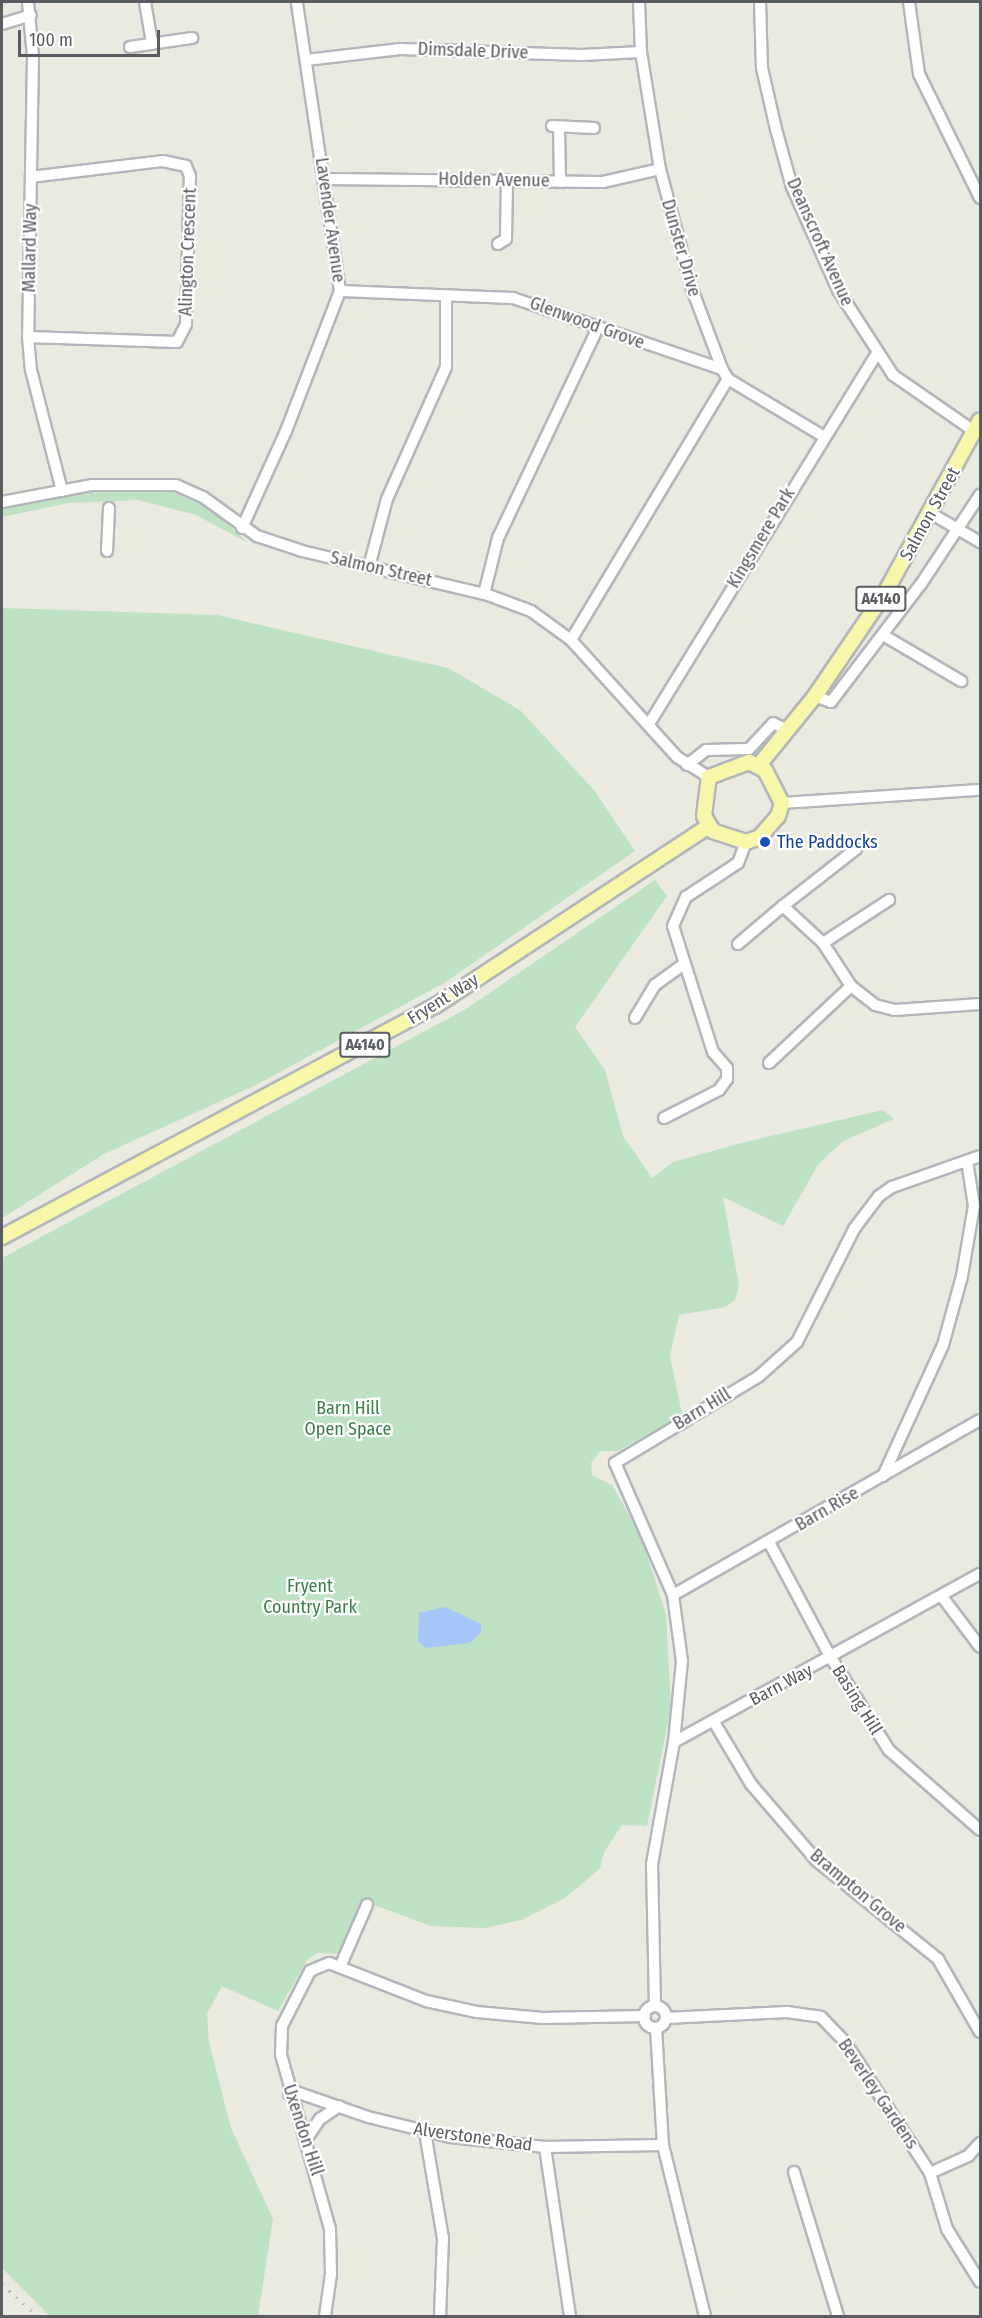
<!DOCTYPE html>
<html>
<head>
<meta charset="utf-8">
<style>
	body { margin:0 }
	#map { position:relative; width:982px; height:2318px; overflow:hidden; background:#ebeae1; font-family:"Fira Sans Condensed",sans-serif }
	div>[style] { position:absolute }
	.green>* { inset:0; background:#bfe1c4 }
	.water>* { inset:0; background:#a4c7f8 }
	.roads { filter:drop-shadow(2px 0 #b3b6bb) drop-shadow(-2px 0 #b3b6bb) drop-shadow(0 2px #b3b6bb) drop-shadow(0 -2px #b3b6bb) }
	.minor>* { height:10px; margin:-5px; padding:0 5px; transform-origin:5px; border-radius:5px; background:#fff }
	.minor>.ring { margin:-5px; padding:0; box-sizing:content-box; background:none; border:10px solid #fff; border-radius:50% }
	.major>* { height:14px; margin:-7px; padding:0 7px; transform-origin:7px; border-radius:7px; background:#f8f7a9 }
	.rail>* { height:3px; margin-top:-1.5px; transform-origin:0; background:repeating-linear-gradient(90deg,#b2b3b3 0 1.5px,transparent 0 9.5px) }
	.dots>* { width:16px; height:16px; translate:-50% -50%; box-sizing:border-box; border:3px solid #fff; border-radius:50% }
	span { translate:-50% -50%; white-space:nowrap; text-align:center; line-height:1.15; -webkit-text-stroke:4.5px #fff; paint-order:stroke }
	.shield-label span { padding:2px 4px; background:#fff; border:2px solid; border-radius:4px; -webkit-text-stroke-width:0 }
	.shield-label { font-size:16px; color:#595c61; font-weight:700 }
	.street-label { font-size:18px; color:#595c61 }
	.transit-label { font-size:18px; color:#164399 }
	.left { translate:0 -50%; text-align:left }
	.park-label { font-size:18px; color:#3a7f48 }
	.frame { position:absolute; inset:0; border:3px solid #595c61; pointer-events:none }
	.scale { position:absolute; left:18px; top:30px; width:142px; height:27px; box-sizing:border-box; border:3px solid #595c61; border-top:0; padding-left:8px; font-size:18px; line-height:21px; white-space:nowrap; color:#595c61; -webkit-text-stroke:4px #fff; paint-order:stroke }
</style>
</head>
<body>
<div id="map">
	<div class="green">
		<i style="clip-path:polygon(161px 487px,211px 509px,248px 543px,196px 515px,138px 500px,69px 503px,2px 517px,2px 507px,60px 494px)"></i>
		<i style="clip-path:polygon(2px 608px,217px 615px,448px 668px,520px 710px,594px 790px,635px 851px,444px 983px,256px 1085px,104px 1154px,2px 1218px)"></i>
		<i style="clip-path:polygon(655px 880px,667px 896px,575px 1027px,605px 1070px,623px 1136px,652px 1178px,673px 1162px,741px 1143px,883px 1110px,894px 1119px,843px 1141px,818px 1165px,783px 1226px,723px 1197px,739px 1286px,735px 1300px,725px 1307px,679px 1315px,670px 1356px,682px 1414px,618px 1451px,600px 1451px,591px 1463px,592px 1475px,612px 1485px,641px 1536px,666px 1614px,671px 1708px,647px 1826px,622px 1825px,604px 1852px,600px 1868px,590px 1877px,565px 1898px,521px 1920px,484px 1928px,431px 1926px,363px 1901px,338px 1954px,318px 1953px,307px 1960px,278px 2011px,222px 1986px,207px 2014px,209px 2042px,231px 2128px,273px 2219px,258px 2316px,50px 2316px,2px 2268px,2px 1258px,466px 1009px)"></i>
	</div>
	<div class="water">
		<i style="clip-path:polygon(445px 1607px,481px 1624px,481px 1632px,470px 1643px,426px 1648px,418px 1641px,419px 1613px)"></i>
	</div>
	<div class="roads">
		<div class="minor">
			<i style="left:28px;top:2px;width:55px;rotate:84.8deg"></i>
			<i style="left:33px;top:57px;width:280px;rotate:91deg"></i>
			<i style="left:28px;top:337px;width:33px;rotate:85deg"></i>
			<i style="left:31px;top:370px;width:125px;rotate:75.6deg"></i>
			<i style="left:145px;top:2px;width:42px;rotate:80.3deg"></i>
			<i style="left:639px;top:2px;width:50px;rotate:87.7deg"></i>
			<i style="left:641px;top:52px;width:119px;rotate:80.8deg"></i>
			<i style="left:660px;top:169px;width:124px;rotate:75.1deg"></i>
			<i style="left:692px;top:289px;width:85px;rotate:69.4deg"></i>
			<i style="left:722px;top:369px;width:12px;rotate:59deg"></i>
			<i style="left:728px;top:379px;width:111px;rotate:31deg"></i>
			<i style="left:760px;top:2px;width:66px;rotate:88.3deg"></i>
			<i style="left:762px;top:68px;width:63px;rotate:77.1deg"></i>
			<i style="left:776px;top:129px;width:60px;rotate:74.6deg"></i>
			<i style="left:792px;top:187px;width:113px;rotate:65.9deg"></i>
			<i style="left:838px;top:290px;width:101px;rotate:57.1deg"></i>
			<i style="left:893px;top:375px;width:98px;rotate:34.7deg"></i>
			<i style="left:909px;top:2px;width:73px;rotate:82.1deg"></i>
			<i style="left:919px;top:74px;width:138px;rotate:63.8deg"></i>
			<i style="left:2px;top:24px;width:30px;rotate:-17deg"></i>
			<i style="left:130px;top:47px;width:63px;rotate:-8.3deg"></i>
			<i style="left:306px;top:60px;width:95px;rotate:-6.7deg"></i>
			<i style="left:400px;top:49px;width:182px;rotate:1.9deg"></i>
			<i style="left:582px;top:55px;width:59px;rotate:-2.9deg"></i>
			<i style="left:552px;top:126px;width:42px;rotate:2.7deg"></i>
			<i style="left:559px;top:128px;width:54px;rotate:88.9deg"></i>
			<i style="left:326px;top:179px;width:277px;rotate:0.6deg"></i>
			<i style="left:603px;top:182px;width:58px;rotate:-12.8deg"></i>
			<i style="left:498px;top:244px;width:9px;rotate:-32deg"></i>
			<i style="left:506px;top:239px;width:59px;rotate:-89deg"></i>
			<i style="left:340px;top:291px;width:173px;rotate:2.3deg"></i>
			<i style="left:513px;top:298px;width:221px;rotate:18.8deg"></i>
			<i style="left:28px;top:337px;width:149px;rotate:1.9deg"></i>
			<i style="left:177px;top:342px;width:20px;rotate:-63deg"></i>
			<i style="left:186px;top:324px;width:148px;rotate:-88.5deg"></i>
			<i style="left:190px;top:176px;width:11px;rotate:-112deg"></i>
			<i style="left:186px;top:166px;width:24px;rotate:-168deg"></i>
			<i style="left:163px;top:161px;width:133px;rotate:173.1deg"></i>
			<i style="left:2px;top:502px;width:92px;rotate:-10.7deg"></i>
			<i style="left:92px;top:485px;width:84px"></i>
			<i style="left:176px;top:485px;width:30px;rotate:24deg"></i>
			<i style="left:203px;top:497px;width:67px;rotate:35.8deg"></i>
			<i style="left:257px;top:536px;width:47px;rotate:18.4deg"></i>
			<i style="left:302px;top:551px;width:191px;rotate:13.3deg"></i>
			<i style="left:488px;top:595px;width:46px;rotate:20.4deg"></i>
			<i style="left:531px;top:611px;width:49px;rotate:35.9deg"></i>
			<i style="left:571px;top:640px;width:158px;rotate:47.8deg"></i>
			<i style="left:677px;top:757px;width:38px;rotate:32deg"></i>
			<i style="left:932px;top:514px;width:56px;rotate:30.3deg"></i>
			<i style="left:242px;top:528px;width:107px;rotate:-65.6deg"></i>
			<i style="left:286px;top:431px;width:150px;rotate:-68.9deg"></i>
			<i style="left:340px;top:291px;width:292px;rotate:-98.5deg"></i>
			<i style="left:107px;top:551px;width:43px;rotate:-87.3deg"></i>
			<i style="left:369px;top:567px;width:70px;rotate:-75.2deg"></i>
			<i style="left:387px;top:499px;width:145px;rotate:-65.9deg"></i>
			<i style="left:446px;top:367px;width:70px;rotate:-90deg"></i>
			<i style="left:484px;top:594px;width:58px;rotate:-76deg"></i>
			<i style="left:498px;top:538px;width:233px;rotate:-64.6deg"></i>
			<i style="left:883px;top:635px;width:91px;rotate:30.5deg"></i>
			<i style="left:571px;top:640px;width:305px;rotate:-59deg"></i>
			<i style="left:815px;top:696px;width:17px;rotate:21deg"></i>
			<i style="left:831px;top:702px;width:148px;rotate:-52.7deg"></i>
			<i style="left:921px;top:584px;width:107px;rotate:-56.5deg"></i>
			<i style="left:649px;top:724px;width:433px;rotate:-58.4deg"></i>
			<i style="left:687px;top:765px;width:24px;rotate:-38deg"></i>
			<i style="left:706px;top:750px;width:43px;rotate:-1.3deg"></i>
			<i style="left:749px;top:749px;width:35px;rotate:-47deg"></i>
			<i style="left:773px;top:723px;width:16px;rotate:27deg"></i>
			<i style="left:782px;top:803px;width:198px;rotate:-3.8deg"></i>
			<i style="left:783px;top:906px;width:93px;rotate:-38deg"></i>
			<i style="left:823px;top:943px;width:79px;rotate:-33.1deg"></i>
			<i style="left:738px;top:944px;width:59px;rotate:-40.2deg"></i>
			<i style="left:783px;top:906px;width:54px;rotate:42.8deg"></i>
			<i style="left:823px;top:943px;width:51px;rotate:56.9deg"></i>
			<i style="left:851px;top:986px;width:31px;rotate:38deg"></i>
			<i style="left:875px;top:1005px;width:21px;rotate:14deg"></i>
			<i style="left:895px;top:1010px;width:85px;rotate:-4deg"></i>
			<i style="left:635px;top:1018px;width:39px;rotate:-59deg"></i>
			<i style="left:655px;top:985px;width:36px;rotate:-36deg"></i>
			<i style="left:769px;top:1063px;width:112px;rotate:-43.2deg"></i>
			<i style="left:664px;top:1118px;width:62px;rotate:-27deg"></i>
			<i style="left:719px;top:1090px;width:14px;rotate:-54deg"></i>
			<i style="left:727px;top:1079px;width:11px;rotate:-90deg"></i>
			<i style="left:727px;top:1068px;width:21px;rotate:-131deg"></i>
			<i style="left:713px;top:1052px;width:132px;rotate:-107.6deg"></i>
			<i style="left:673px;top:926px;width:32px;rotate:-66deg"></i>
			<i style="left:686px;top:897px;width:62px;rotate:-33.2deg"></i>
			<i style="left:738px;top:863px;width:22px;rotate:-69deg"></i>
			<i style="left:883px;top:1476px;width:144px;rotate:-65.4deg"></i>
			<i style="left:943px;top:1345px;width:72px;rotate:-74.6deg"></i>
			<i style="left:962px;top:1276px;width:71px;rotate:-80.3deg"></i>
			<i style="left:974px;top:1206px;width:46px;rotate:-98.8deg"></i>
			<i style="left:769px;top:1542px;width:132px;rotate:61.9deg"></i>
			<i style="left:831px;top:1658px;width:109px;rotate:57.8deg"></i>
			<i style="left:889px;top:1750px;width:121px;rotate:41.3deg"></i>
			<i style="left:673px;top:1595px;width:353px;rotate:-29.7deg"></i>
			<i style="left:943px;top:1598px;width:61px;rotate:52.9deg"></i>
			<i style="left:714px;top:1722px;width:72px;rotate:59.2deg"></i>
			<i style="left:751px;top:1784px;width:101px;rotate:49.4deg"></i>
			<i style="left:817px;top:1861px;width:156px;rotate:39deg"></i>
			<i style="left:938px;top:1959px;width:84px;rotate:60.1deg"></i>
			<i style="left:674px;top:1742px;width:349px;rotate:-28.8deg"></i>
			<i style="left:340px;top:1967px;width:68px;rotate:-66.5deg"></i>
			<i style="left:655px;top:2006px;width:142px;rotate:-91.2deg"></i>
			<i style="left:652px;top:1864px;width:124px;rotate:-79.8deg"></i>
			<i style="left:674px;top:1742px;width:81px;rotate:-84.4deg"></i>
			<i style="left:682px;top:1661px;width:67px;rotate:-97.8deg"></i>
			<i style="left:673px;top:1595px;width:144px;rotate:-113.7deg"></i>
			<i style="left:615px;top:1463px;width:168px;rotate:-31.1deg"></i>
			<i style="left:759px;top:1376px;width:51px;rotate:-41.8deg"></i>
			<i style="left:797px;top:1342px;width:127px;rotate:-63.2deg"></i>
			<i style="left:854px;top:1229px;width:41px;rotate:-52.9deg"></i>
			<i style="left:879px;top:1196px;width:16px;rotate:-35deg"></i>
			<i style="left:892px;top:1187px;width:93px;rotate:-19.4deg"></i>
			<i class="ring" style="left:644px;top:2006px;width:12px;height:12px"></i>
			<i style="left:666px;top:2018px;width:121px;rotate:-2.8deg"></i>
			<i style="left:787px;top:2012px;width:34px;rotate:8deg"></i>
			<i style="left:821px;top:2017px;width:35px;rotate:46deg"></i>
			<i style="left:845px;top:2042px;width:156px;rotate:57deg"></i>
			<i style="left:930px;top:2173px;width:59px;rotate:73.1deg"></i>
			<i style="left:947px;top:2229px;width:62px;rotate:58.1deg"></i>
			<i style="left:656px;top:2028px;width:117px;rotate:86.6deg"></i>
			<i style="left:663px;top:2145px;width:176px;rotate:76.2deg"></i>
			<i style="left:289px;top:2094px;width:7px;rotate:-16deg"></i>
			<i style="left:296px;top:2092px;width:76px;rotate:19.1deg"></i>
			<i style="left:368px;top:2117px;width:84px;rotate:13.7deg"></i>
			<i style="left:450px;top:2137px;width:96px;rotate:6deg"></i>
			<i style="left:545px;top:2147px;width:118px;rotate:-1deg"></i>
			<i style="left:425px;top:2132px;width:108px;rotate:80.4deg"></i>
			<i style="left:443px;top:2238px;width:78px;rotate:92.2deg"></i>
			<i style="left:305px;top:2141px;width:27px;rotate:-56deg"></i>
			<i style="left:320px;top:2119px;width:23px;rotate:-34deg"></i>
			<i style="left:545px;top:2147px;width:171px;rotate:81.6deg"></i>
			<i style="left:794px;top:2172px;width:151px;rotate:73deg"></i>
			<i style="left:930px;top:2173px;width:42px;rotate:-24.1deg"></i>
			<i style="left:968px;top:2156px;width:18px;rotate:-47deg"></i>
			<i style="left:325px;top:2316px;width:42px;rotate:-81.9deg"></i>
			<i style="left:331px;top:2274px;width:45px;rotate:-91.3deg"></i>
			<i style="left:330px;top:2229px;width:181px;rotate:-105.7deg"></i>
			<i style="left:281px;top:2055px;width:29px;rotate:-88deg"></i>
			<i style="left:282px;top:2026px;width:62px;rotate:-63deg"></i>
			<i style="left:310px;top:1971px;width:21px;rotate:-23deg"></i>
			<i style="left:329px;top:1963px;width:104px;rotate:21.4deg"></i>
			<i style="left:426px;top:2001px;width:52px;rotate:12.2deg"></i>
			<i style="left:477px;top:2012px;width:66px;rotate:5.2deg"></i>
			<i style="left:543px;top:2018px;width:102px;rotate:-1.1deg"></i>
		</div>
		<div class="major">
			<i style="left:749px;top:762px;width:18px;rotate:27deg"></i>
			<i style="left:765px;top:770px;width:37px;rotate:63deg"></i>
			<i style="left:782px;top:803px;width:14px;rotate:107deg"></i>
			<i style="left:778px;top:816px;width:28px;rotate:131deg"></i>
			<i style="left:760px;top:837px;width:15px;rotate:160deg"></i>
			<i style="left:746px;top:842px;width:35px;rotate:-162deg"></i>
			<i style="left:713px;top:831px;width:17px;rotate:-121deg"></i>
			<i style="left:704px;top:816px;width:39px;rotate:-83deg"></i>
			<i style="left:709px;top:777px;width:43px;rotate:-20.6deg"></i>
			<i style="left:759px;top:765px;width:89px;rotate:-50.9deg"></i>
			<i style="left:815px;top:696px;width:125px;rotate:-55.8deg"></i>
			<i style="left:885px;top:593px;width:197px;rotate:-61.2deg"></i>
			<i style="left:2px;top:1237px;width:491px;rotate:-28.1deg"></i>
			<i style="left:435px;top:1006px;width:326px;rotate:-33.3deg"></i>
		</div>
	</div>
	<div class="rail">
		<i style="left:2px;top:2284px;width:47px;rotate:42.4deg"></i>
	</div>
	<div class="dots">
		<i style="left:765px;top:842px;background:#1a4fb4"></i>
	</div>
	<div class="shield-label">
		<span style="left:881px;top:599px">A4140</span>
		<span style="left:365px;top:1045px">A4140</span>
	</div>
	<div class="street-label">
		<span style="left:473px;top:51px;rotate:2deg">Dimsdale Drive</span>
		<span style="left:494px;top:180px;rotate:1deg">Holden Avenue</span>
		<span style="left:330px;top:220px;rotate:82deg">Lavender Avenue</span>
		<span style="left:820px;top:242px;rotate:66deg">Deanscroft Avenue</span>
		<span style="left:30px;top:248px;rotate:-89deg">Mallard Way</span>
		<span style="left:681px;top:248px;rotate:74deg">Dunster Drive</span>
		<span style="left:188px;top:252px;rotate:-88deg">Alington Crescent</span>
		<span style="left:587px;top:323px;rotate:20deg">Glenwood Grove</span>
		<span style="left:930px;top:514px;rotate:-61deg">Salmon Street</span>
		<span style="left:761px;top:538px;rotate:-59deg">Kingsmere Park</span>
		<span style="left:381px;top:569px;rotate:13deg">Salmon Street</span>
		<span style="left:443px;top:999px;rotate:-32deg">Fryent Way</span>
		<span style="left:702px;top:1409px;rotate:-31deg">Barn Hill</span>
		<span style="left:827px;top:1509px;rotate:-30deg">Barn Rise</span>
		<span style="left:781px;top:1685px;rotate:-28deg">Barn Way</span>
		<span style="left:857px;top:1700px;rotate:58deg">Basing Hill</span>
		<span style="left:858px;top:1891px;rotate:40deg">Brampton Grove</span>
		<span style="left:878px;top:2094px;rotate:56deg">Beverley Gardens</span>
		<span style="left:303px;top:2130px;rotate:72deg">Uxendon Hill</span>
		<span style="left:473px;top:2137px;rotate:8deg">Alverstone Road</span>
	</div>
	<div class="transit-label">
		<span class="left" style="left:777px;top:842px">The Paddocks</span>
	</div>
	<div class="park-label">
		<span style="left:348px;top:1419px">Barn Hill<br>Open Space</span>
		<span style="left:310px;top:1597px">Fryent<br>Country Park</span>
	</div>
	<div class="frame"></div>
	<div class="scale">100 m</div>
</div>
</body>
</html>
